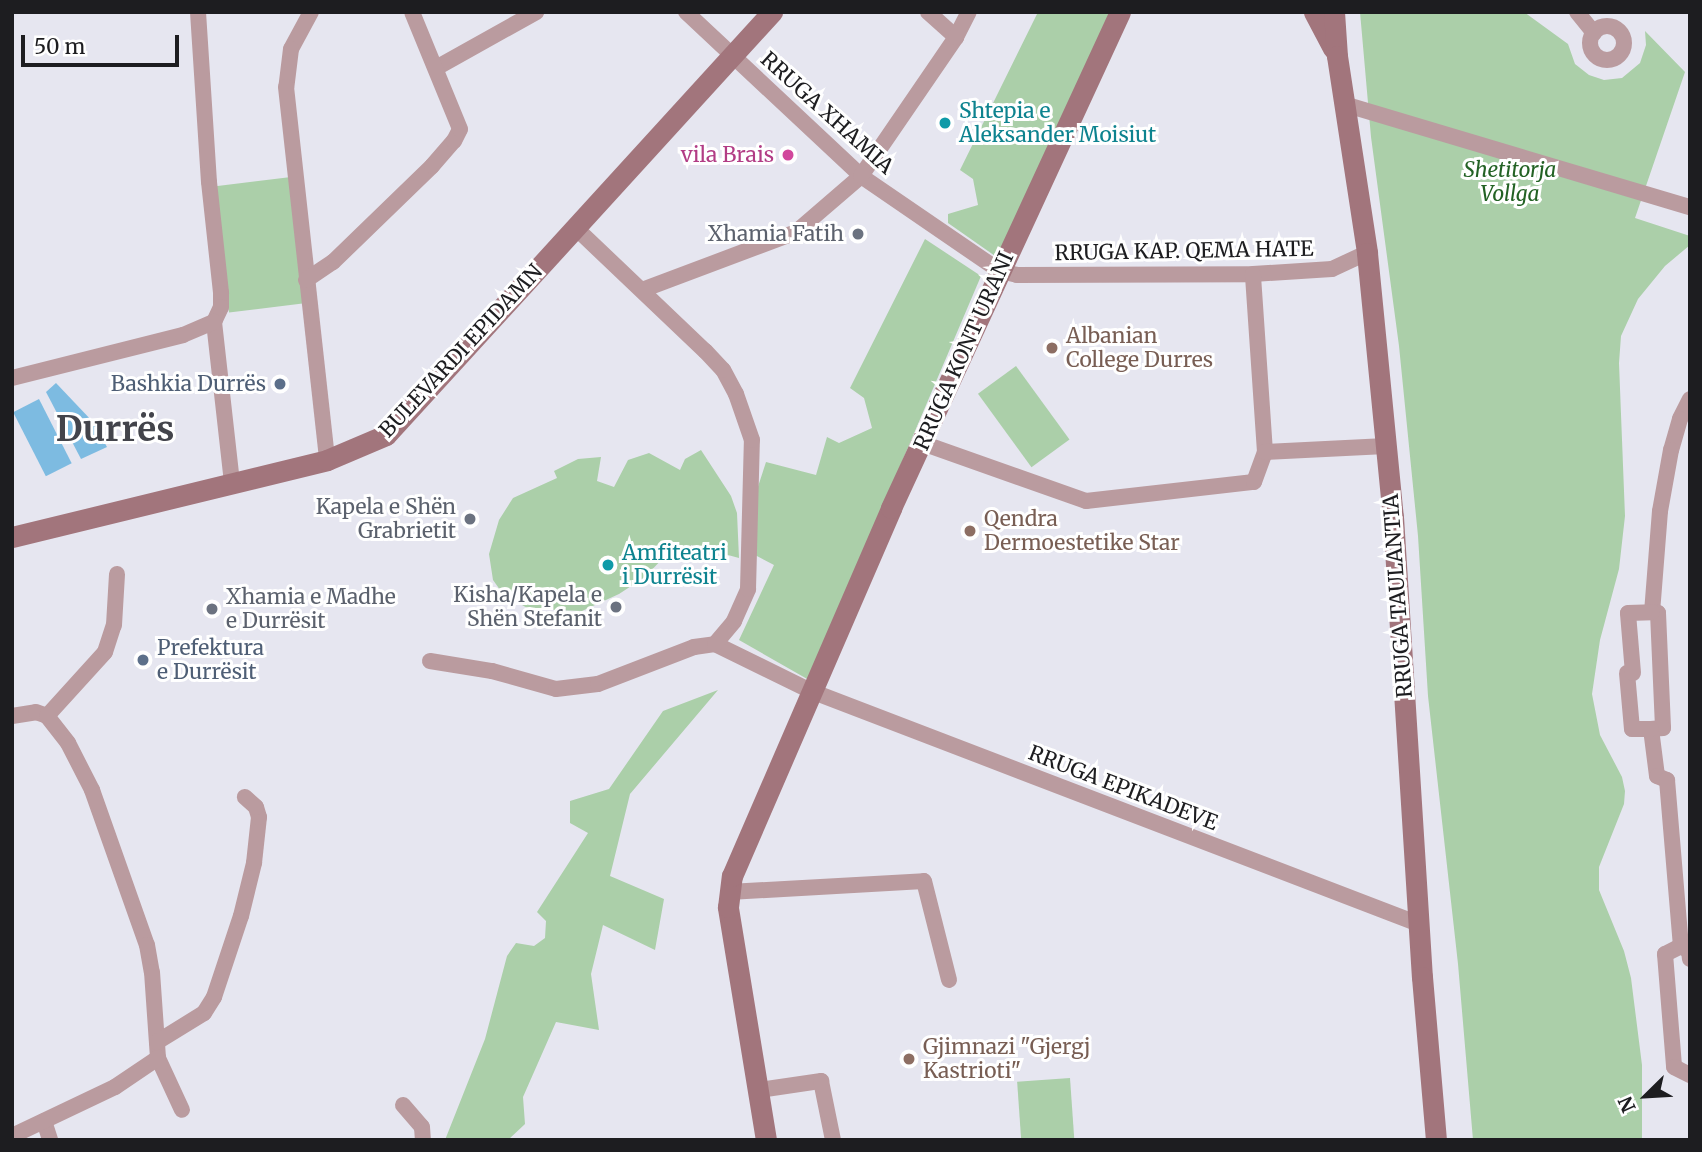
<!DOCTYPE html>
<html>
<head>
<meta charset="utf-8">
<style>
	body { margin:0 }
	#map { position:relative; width:1702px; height:1152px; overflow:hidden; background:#e6e6f0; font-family:Merriweather,serif }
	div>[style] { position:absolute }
	.green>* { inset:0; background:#abcfa9; transform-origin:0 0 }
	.water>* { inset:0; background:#7dbbe1; transform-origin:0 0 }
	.street>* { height:16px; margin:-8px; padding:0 8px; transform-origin:8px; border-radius:8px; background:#ba9b9f }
	.street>.ring { margin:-8px; padding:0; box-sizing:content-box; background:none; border:16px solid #ba9b9f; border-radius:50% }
	.secondary>* { height:21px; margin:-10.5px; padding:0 10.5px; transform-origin:10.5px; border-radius:10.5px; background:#a2757c }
	.dots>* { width:19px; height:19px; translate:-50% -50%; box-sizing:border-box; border:4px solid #fff; border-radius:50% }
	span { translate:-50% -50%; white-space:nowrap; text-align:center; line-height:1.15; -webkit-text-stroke:6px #fff; paint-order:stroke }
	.culture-label { font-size:21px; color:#0d838f }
	.left { translate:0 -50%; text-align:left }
	.street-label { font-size:21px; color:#1d1d20 }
	.hotel-label { font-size:21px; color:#b23c85 }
	.right { translate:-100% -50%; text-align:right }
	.park-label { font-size:21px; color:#236224; font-style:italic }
	.worship-label { font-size:21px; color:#5b616d }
	.education-label { font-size:21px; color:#785e54 }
	.service-label { font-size:21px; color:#4e5e75 }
	.town-label { font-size:35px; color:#43444b; font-weight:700 }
	.frame { position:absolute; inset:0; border:14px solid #1d1d20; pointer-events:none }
	.north { position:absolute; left:1611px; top:1061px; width:70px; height:70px; -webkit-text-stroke:5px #fff; paint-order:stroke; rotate:246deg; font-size:19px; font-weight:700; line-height:28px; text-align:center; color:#1d1d20 }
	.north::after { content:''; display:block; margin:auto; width:24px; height:32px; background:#1d1d20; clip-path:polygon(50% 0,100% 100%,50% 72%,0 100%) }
	.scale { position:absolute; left:21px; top:35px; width:158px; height:32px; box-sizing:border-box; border:4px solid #1d1d20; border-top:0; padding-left:9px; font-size:21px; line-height:24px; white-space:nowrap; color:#1d1d20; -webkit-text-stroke:5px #fff; paint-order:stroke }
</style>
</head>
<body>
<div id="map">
	<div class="green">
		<i style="clip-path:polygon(1038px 12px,1111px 12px,998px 258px,948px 223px,948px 214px,978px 205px,973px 179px,960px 170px)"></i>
		<i style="clip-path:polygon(1360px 12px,1524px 12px,1568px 44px,1575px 64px,1589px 75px,1604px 80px,1622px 78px,1640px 63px,1646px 45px,1645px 31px,1685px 72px,1635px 218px,1690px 236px,1690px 245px,1665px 266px,1638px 299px,1621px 336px,1619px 363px,1625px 516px,1619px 569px,1600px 640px,1592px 694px,1600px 735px,1622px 777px,1625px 791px,1624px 804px,1599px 867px,1599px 890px,1624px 951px,1631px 978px,1642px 1065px,1642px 1140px,1473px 1140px,1458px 964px,1428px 696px,1418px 536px,1399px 346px,1371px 137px)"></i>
		<i style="left:291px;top:177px;width:127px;height:78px;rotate:83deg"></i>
		<i style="clip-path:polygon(925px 239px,981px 276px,809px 680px,739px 640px,774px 565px,755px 555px,752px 505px,766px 462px,816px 475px,827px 437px,839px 443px,872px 428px,864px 398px,850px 388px)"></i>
		<i style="left:1016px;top:366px;width:91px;height:47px;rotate:54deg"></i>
		<i style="clip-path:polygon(701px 450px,731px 496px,737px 513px,739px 558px,691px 545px,687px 555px,666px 555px,645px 577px,619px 594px,582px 611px,529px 609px,503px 594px,493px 580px,489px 554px,499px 520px,513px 498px,557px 478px,554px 471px,578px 459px,601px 457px,597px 481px,614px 487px,628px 460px,649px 453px,680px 470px,685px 459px)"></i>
		<i style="clip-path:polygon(718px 690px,630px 794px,610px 876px,664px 899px,655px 950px,603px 925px,591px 974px,599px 1030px,556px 1022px,523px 1097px,525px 1124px,508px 1140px,445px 1140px,485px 1039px,507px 956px,516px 943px,534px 946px,545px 938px,546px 921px,537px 912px,588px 833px,570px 823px,570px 801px,609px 789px,663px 711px)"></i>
		<i style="left:1070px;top:1078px;width:62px;height:53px;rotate:86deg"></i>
	</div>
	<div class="water">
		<i style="clip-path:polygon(56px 383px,93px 422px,107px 447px,81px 459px,46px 392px)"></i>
		<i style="left:39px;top:399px;width:72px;height:29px;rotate:63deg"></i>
	</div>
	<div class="street">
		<i style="left:198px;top:12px;width:170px;rotate:86.3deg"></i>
		<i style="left:209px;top:182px;width:112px;rotate:83.8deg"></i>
		<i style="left:221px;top:293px;width:14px;rotate:90deg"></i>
		<i style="left:221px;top:307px;width:17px;rotate:115deg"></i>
		<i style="left:311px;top:12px;width:42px;rotate:118.4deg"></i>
		<i style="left:291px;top:49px;width:38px;rotate:97deg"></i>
		<i style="left:286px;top:87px;width:375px;rotate:83.7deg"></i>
		<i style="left:686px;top:12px;width:240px;rotate:43.1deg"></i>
		<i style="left:861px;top:176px;width:168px;rotate:34.4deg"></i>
		<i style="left:1000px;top:271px;width:17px;rotate:13deg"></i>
		<i style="left:1017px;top:275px;width:236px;rotate:-0.2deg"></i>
		<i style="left:1253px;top:274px;width:79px;rotate:-3.6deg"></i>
		<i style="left:1332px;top:269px;width:38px;rotate:-25deg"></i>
		<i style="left:928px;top:12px;width:38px;rotate:42deg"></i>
		<i style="left:1577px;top:12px;width:27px;rotate:51deg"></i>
		<i class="ring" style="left:1590px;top:26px;width:18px;height:18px"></i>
		<i style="left:436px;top:68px;width:115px;rotate:-29.2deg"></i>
		<i style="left:1347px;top:105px;width:358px;rotate:16.6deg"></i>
		<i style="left:306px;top:280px;width:32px;rotate:-34deg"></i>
		<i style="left:333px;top:262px;width:138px;rotate:-44.1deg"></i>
		<i style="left:432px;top:166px;width:33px;rotate:-49deg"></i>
		<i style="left:454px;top:141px;width:13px;rotate:-63deg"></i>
		<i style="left:460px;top:129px;width:126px;rotate:-112.3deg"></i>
		<i style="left:642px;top:290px;width:165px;rotate:-20.6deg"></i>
		<i style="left:796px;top:232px;width:86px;rotate:-40.7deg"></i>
		<i style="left:861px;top:176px;width:168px;rotate:-55.6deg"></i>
		<i style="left:956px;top:37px;width:28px;rotate:-63deg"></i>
		<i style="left:214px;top:322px;width:162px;rotate:83.6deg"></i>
		<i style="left:12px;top:378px;width:176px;rotate:-14.1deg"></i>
		<i style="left:183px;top:335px;width:34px;rotate:-23deg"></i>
		<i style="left:1690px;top:399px;width:22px;rotate:117deg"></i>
		<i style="left:1680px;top:419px;width:32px;rotate:106deg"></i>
		<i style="left:1671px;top:450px;width:62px;rotate:100.2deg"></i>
		<i style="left:1660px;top:511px;width:101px;rotate:94.5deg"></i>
		<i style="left:1652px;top:612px;width:6px;rotate:9deg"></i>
		<i style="left:1658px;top:613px;width:115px;rotate:87.5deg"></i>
		<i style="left:1663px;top:728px;width:12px;rotate:175deg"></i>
		<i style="left:1651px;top:729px;width:47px;rotate:82.7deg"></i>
		<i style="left:1657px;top:776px;width:11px;rotate:22deg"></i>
		<i style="left:1667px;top:780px;width:167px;rotate:85.2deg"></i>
		<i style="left:1681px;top:946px;width:9px;rotate:32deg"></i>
		<i style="left:1689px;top:951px;width:8px;rotate:83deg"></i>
		<i style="left:922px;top:443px;width:174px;rotate:19.5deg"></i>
		<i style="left:1086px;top:501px;width:169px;rotate:-6.5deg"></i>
		<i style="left:1254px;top:482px;width:32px;rotate:-70deg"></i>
		<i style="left:1265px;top:452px;width:178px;rotate:-93.9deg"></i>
		<i style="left:1265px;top:452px;width:121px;rotate:-2.8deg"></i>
		<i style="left:715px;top:644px;width:107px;rotate:26.1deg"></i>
		<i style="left:811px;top:691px;width:651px;rotate:20.97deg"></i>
		<i style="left:430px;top:661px;width:63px;rotate:9.2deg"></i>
		<i style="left:492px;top:671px;width:66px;rotate:15.7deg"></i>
		<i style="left:556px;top:689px;width:42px;rotate:-6.8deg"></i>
		<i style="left:598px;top:684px;width:103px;rotate:-21.1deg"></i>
		<i style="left:694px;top:647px;width:21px;rotate:-8deg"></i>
		<i style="left:715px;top:644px;width:30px;rotate:-50deg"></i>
		<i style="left:734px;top:621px;width:35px;rotate:-66deg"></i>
		<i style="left:748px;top:589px;width:149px;rotate:-88.5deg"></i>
		<i style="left:752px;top:440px;width:49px;rotate:-109.2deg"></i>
		<i style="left:736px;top:394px;width:27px;rotate:-118deg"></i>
		<i style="left:723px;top:370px;width:26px;rotate:-133deg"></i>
		<i style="left:705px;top:351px;width:178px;rotate:-136.4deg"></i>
		<i style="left:1627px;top:673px;width:56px;rotate:84.9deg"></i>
		<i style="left:1632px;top:729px;width:19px"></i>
		<i style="left:1633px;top:673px;width:60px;rotate:-94.8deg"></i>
		<i style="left:1628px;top:613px;width:24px;rotate:-2deg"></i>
		<i style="left:12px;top:716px;width:24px;rotate:-9deg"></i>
		<i style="left:36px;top:712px;width:12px;rotate:20deg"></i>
		<i style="left:47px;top:716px;width:34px;rotate:52deg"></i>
		<i style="left:68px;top:743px;width:53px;rotate:62.9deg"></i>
		<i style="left:92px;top:790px;width:164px;rotate:70.5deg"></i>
		<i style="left:147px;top:945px;width:27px;rotate:80deg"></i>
		<i style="left:152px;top:972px;width:86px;rotate:86deg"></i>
		<i style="left:158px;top:1058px;width:57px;rotate:65.2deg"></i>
		<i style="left:47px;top:716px;width:86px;rotate:-47.8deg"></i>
		<i style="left:105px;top:652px;width:28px;rotate:-72deg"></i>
		<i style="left:114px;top:625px;width:51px;rotate:-86.6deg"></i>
		<i style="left:729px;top:892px;width:195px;rotate:-3.2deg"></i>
		<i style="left:924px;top:881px;width:102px;rotate:75.8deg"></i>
		<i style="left:1681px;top:946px;width:18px;rotate:153deg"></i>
		<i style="left:1665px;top:954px;width:113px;rotate:85.4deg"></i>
		<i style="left:1674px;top:1067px;width:18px;rotate:27deg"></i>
		<i style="left:157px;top:1042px;width:55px;rotate:-31.7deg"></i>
		<i style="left:204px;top:1013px;width:19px;rotate:-58deg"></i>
		<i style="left:214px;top:997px;width:85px;rotate:-71.6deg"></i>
		<i style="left:241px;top:916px;width:55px;rotate:-76.2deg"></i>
		<i style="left:254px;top:863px;width:46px;rotate:-83.8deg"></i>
		<i style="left:259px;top:817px;width:10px;rotate:-107deg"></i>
		<i style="left:256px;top:807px;width:15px;rotate:-138deg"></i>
		<i style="left:759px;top:1090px;width:63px;rotate:-8.3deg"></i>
		<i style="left:821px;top:1081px;width:60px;rotate:78.5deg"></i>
		<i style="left:403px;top:1105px;width:29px;rotate:49deg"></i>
		<i style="left:422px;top:1127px;width:13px;rotate:86deg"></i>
		<i style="left:44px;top:1121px;width:20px;rotate:72deg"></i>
		<i style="left:12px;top:1136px;width:114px;rotate:-25.4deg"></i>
		<i style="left:115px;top:1087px;width:52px;rotate:-34deg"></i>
	</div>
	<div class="secondary">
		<i style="left:1314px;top:12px;width:41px;rotate:62.2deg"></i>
		<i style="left:1334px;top:12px;width:44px;rotate:86.1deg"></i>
		<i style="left:1337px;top:56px;width:199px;rotate:81.3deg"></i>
		<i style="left:1367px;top:253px;width:265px;rotate:84.4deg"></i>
		<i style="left:1393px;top:517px;width:461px;rotate:86.4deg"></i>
		<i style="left:1422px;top:977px;width:164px;rotate:85.1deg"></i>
		<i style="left:12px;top:537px;width:324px;rotate:-13.7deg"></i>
		<i style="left:327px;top:460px;width:64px;rotate:-23deg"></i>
		<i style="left:386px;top:435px;width:573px;rotate:-47.62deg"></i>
		<i style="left:766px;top:1140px;width:236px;rotate:-99.3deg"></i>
		<i style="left:728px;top:907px;width:31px;rotate:-83deg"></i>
		<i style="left:732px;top:876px;width:401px;rotate:-66.6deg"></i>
		<i style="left:891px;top:508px;width:546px;rotate:-65.22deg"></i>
	</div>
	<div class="dots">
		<i style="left:945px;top:123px;background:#0f9aa8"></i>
		<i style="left:788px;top:155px;background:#d1479c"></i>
		<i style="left:858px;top:234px;background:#6b7280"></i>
		<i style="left:1052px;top:348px;background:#8d6e63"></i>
		<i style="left:280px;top:384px;background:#5c6f8a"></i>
		<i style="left:470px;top:519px;background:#6b7280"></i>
		<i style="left:970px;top:531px;background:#8d6e63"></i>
		<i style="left:608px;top:565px;background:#0f9aa8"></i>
		<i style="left:616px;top:607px;background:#6b7280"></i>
		<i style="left:212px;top:609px;background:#6b7280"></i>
		<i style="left:143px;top:660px;background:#5c6f8a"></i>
		<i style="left:909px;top:1059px;background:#8d6e63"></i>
	</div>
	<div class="culture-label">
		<span class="left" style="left:959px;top:123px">Shtepia e<br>Aleksander Moisiut</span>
		<span class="left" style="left:622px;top:565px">Amfiteatri<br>i Durrësit</span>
	</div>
	<div class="street-label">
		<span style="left:827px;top:113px;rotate:42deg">RRUGA XHAMIA</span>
		<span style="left:1184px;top:251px;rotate:-1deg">RRUGA KAP. QEMA HATE</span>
		<span style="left:461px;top:351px;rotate:-47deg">BULEVARDI EPIDAMN</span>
		<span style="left:964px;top:351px;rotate:-66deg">RRUGA KONT URANI</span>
		<span style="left:1398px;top:596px;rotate:-94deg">RRUGA TAULANTIA</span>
		<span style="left:1123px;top:788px;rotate:21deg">RRUGA EPIKADEVE</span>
	</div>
	<div class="hotel-label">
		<span class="right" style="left:774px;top:155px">vila Brais</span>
	</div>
	<div class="park-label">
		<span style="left:1510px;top:182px">Shetitorja<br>Vollga</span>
	</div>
	<div class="worship-label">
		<span class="right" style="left:844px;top:234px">Xhamia Fatih</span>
		<span class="right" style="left:456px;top:519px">Kapela e Shën<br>Grabrietit</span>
		<span class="right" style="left:602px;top:607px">Kisha/Kapela e<br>Shën Stefanit</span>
		<span class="left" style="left:226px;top:609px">Xhamia e Madhe<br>e Durrësit</span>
	</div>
	<div class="education-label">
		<span class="left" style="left:1066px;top:348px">Albanian<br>College Durres</span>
		<span class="left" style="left:984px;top:531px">Qendra<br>Dermoestetike Star</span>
		<span class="left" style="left:923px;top:1059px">Gjimnazi "Gjergj<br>Kastrioti"</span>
	</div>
	<div class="service-label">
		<span class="right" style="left:266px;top:384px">Bashkia Durrës</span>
		<span class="left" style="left:157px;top:660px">Prefektura<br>e Durrësit</span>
	</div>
	<div class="town-label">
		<span style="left:115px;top:429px">Durrës</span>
	</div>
	<div class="frame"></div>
	<div class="north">N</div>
	<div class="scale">50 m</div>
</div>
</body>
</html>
